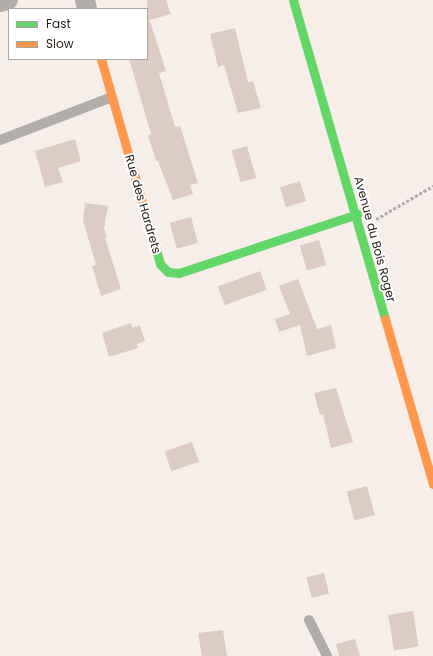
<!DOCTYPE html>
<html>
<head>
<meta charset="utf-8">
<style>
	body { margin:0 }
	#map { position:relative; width:433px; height:656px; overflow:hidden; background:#f7eeea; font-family:Poppins,sans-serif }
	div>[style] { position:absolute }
	.building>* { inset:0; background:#ddccc4; transform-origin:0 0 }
	.path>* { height:2.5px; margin-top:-1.25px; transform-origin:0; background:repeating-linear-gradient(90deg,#afaca9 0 3px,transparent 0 5px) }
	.lane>* { height:10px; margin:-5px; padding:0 5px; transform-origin:5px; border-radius:5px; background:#b1aeaa }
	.street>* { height:20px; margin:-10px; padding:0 10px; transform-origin:10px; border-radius:10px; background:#b1aeaa }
	.fast>* { height:9px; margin:-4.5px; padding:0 4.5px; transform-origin:4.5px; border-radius:4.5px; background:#63d668 }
	.slow>* { height:9px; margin:-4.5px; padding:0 4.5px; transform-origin:4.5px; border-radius:4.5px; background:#ff974d }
	span { translate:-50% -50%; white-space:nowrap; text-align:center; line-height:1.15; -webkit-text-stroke:4px #fff; paint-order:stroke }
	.street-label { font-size:12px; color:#2a201a }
	.legend { position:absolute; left:8px; top:8px; width:140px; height:52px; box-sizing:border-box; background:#fff; border:1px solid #aaa6a3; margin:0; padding:5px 7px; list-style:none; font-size:12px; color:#2a201a }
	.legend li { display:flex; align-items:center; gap:8px; height:20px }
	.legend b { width:20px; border:1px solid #aaa6a3 }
</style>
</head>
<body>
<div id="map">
	<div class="building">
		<i style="clip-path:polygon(147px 0,166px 0,171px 14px,147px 21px)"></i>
		<i style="clip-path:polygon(147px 21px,150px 21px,166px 71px,159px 73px,175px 127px,180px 126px,198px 183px,190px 185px,193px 194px,173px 200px,158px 161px,156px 161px,148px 135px,151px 134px,129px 59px,147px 59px)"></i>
		<i style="clip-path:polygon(235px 28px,248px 82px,253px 81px,261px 108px,238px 113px,224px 65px,218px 67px,210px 34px)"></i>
		<i style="clip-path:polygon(75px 139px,81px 161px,58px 168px,63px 182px,45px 187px,35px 151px)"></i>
		<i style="left:247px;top:146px;width:33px;height:16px;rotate:74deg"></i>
		<i style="left:300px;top:181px;width:21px;height:21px;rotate:73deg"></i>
		<i style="clip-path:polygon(85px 203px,108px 206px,104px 228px,107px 238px,105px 238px,121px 289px,101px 296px,92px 266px,96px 265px,83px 220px)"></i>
		<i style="left:191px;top:217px;width:27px;height:22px;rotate:75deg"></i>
		<i style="left:319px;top:240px;width:26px;height:20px;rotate:74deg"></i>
		<i style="left:260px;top:271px;width:20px;height:45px;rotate:70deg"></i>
		<i style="clip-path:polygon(298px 279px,317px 329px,331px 325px,336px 348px,307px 356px,300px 325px,279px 332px,275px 319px,290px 314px,279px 286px)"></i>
		<i style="clip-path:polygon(131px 323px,132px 328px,140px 325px,145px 341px,137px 344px,138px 348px,109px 357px,102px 333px)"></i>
		<i style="clip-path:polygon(336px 388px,353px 442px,331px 448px,323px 414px,320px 415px,314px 393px)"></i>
		<i style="left:192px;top:442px;width:21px;height:29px;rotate:71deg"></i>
		<i style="left:367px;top:486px;width:30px;height:21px;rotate:75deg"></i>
		<i style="left:324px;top:573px;width:21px;height:18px;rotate:76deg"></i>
		<i style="left:413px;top:611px;width:36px;height:25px;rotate:81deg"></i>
		<i style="clip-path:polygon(223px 630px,227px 656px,202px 656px,198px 633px)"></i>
		<i style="clip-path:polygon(355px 639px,360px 656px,339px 656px,336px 644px)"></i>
	</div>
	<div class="path">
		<i style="left:376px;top:219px;width:66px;rotate:-30.1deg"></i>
	</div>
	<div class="lane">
		<i style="left:0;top:140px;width:120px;rotate:-21deg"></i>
		<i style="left:309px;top:620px;width:40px;rotate:63.4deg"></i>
	</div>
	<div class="street">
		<i style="left:85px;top:0;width:9px;rotate:77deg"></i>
		<i style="left:0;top:2px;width:8px;rotate:-14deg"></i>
	</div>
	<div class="fast">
		<i style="left:293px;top:0;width:332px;rotate:73.9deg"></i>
		<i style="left:152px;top:237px;width:28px;rotate:73deg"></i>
		<i style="left:160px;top:264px;width:11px;rotate:45deg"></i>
		<i style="left:168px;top:272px;width:11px;rotate:5deg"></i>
		<i style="left:179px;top:273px;width:188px;rotate:-18.3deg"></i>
	</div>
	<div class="slow">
		<i style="left:101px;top:59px;width:185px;rotate:74deg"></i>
		<i style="left:385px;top:319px;width:172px;rotate:73.8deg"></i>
	</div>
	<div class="street-label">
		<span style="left:143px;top:204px;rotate:74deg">Rue des Hardrets</span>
		<span style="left:375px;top:239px;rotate:75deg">Avenue du Bois Roger</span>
	</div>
	<ul class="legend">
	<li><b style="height:5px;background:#63d668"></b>Fast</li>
	<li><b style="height:5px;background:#ff974d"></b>Slow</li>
	</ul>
</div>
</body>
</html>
